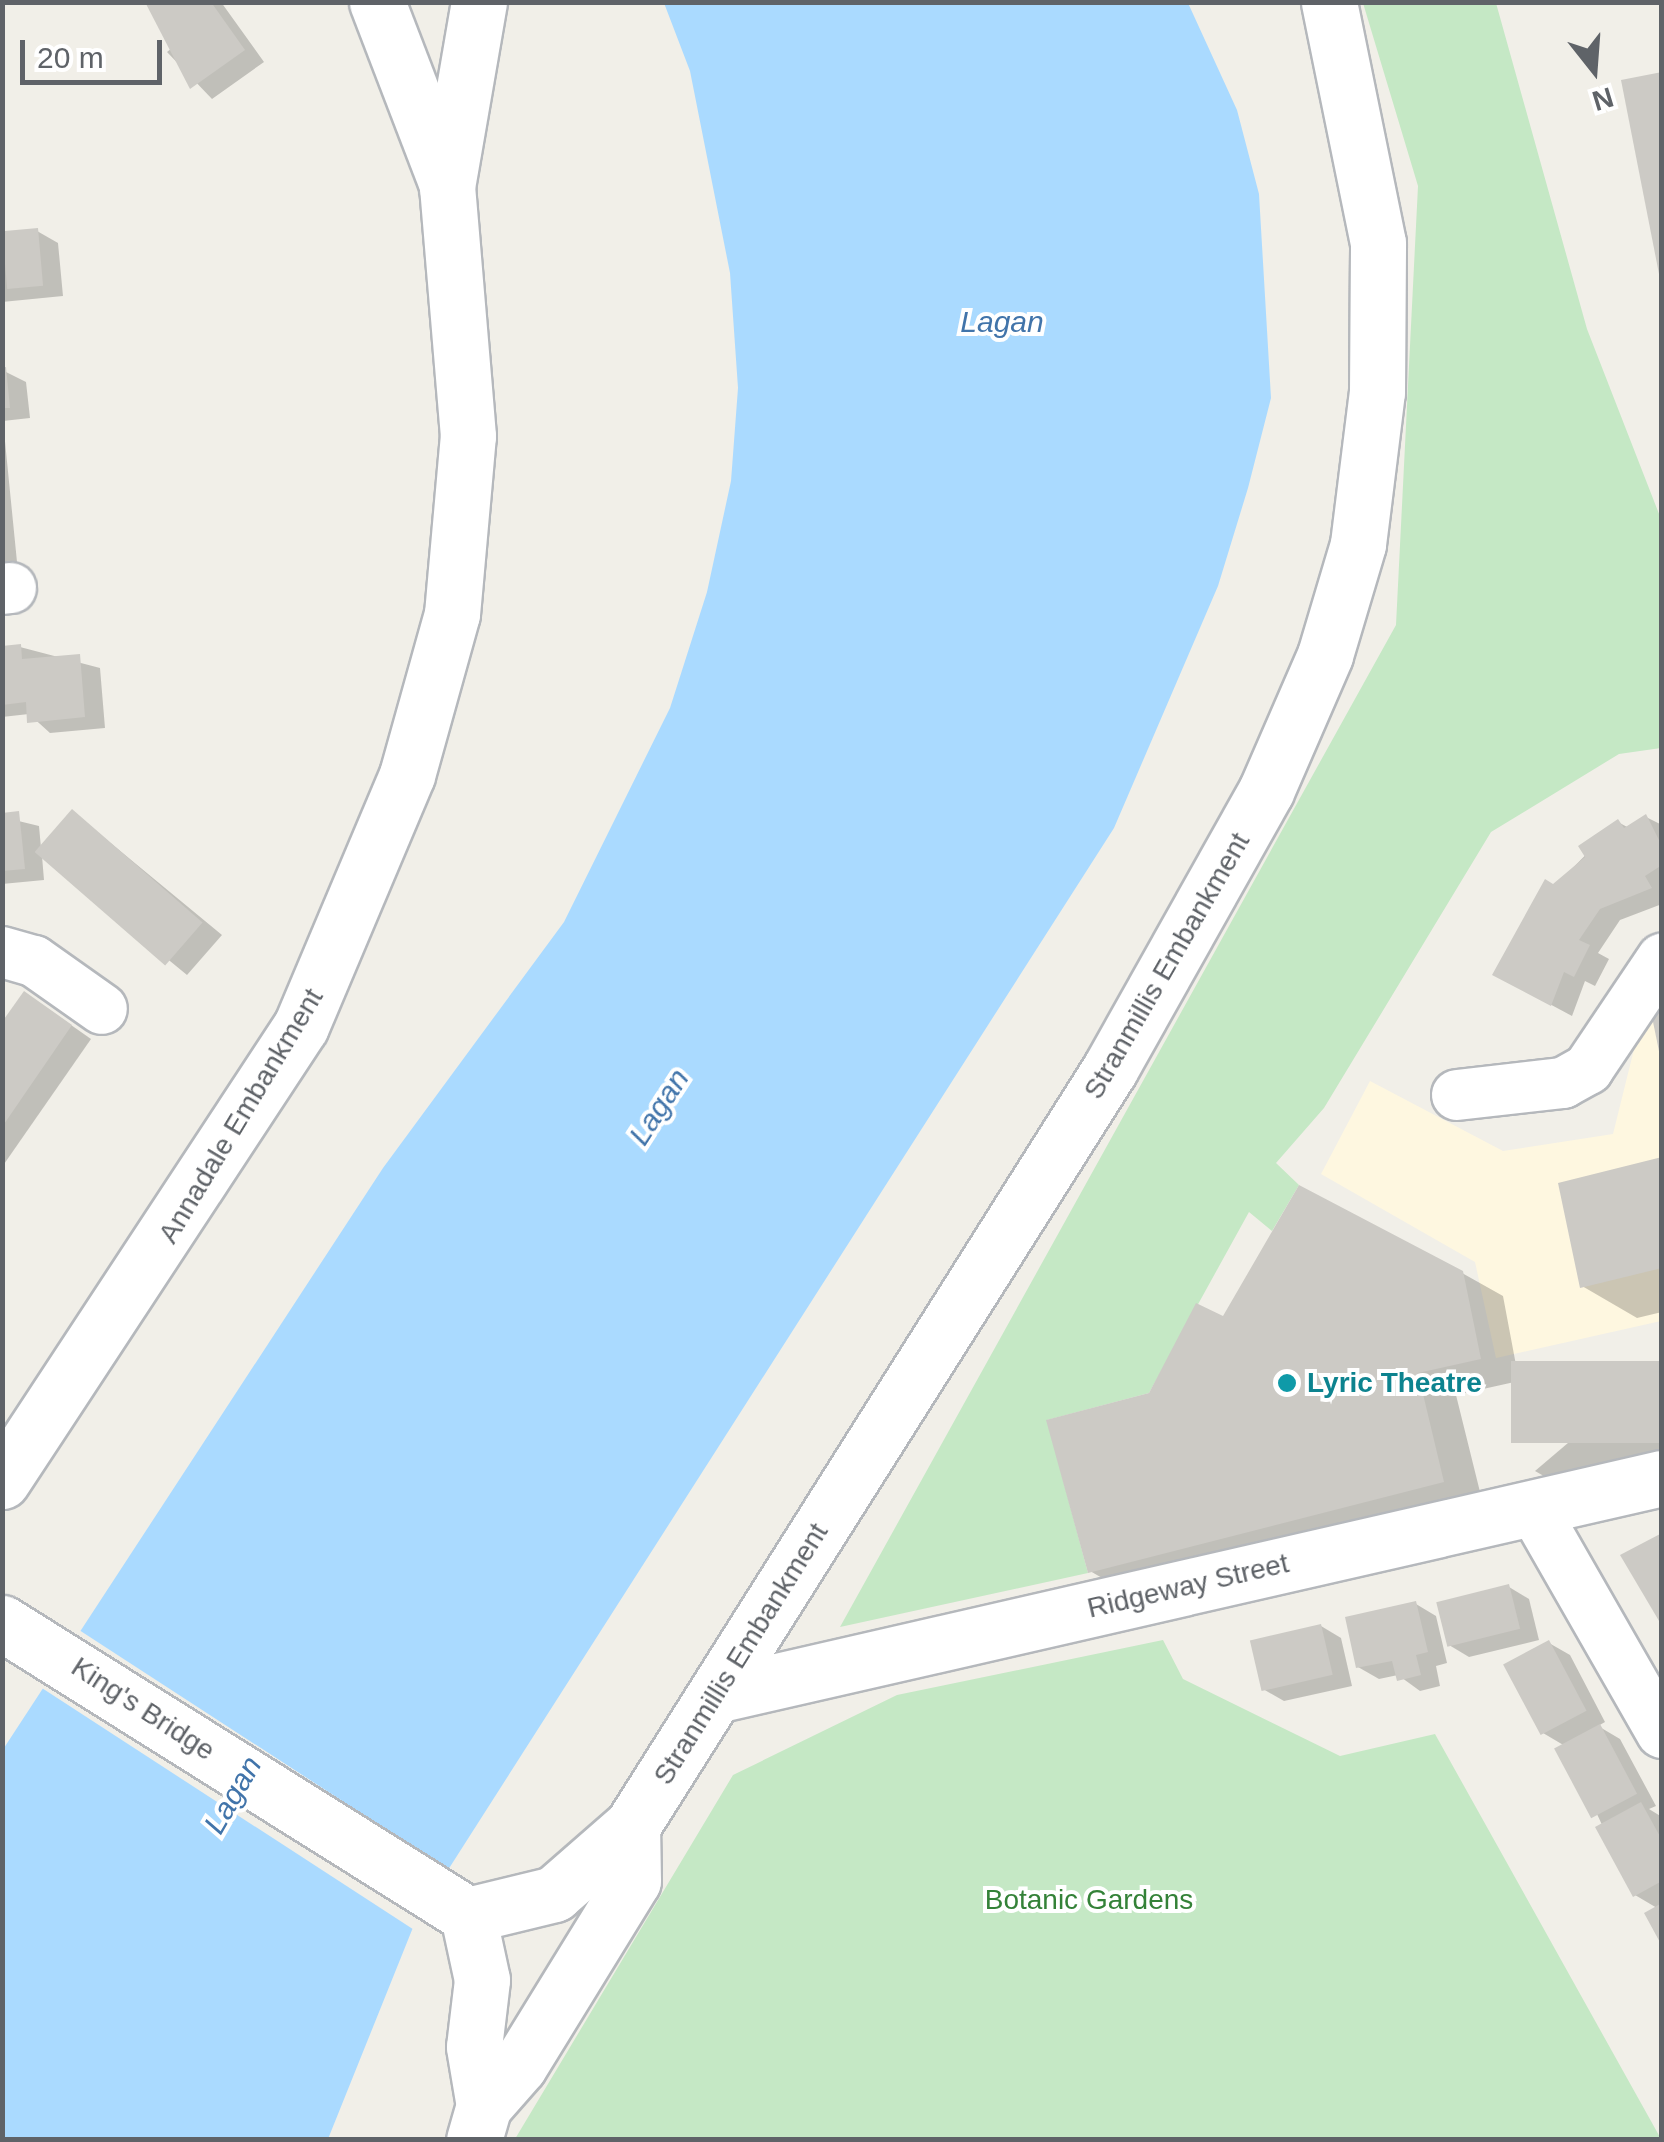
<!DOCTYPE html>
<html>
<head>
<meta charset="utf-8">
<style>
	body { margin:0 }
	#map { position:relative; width:1664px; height:2142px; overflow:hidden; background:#f1efe8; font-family:Helvetica,sans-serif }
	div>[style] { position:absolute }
	.commercial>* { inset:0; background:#fef7e0 }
	.green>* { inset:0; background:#c5e8c5 }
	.water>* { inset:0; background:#aadaff }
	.pier>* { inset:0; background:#f1efe8; transform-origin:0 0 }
	.shadow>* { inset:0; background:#0003 }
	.building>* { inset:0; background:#cccac5; transform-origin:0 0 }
	.roads { filter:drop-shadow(2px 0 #b5b8bc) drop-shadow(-2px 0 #b5b8bc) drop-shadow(0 2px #b5b8bc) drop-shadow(0 -2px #b5b8bc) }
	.street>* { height:50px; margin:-25px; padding:0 25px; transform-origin:25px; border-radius:25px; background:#fff }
	.secondary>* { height:55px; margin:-27.5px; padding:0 27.5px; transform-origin:27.5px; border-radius:27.5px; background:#fff }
	.dots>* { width:28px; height:28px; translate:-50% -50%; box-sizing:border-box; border:5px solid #fff; border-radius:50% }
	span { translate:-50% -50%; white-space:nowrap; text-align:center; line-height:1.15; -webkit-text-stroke:8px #fff; paint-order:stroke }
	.street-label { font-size:28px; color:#5f6368 }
	.culture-label { font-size:28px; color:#0d838f; font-weight:700 }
	.left { translate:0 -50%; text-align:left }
	.park-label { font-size:28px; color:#348238 }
	.water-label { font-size:30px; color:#4174aa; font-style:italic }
	.frame { position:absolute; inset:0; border:5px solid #5f6368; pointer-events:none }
	.north { position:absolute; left:1544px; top:20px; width:100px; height:100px; -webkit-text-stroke:8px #fff; paint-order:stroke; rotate:163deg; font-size:28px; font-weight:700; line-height:40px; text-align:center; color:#5f6368 }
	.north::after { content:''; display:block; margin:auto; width:35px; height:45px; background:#5f6368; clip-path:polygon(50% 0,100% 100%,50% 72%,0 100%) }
	.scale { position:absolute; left:20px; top:40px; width:142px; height:45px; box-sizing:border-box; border:5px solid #5f6368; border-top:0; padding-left:12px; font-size:30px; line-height:35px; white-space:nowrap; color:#5f6368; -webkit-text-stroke:8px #fff; paint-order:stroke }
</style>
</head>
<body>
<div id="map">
	<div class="commercial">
		<i style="clip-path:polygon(1661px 996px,1661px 1321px,1496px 1358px,1475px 1262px,1321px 1174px,1370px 1081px,1503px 1151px,1613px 1134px,1642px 1017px)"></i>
	</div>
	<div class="green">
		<i style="clip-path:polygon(1363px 3px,1496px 3px,1587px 329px,1661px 519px,1661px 748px,1619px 754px,1491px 832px,1324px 1108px,1276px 1163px,1299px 1185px,1272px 1231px,1249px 1212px,1149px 1393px,1047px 1420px,1088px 1573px,840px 1627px,1396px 625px,1418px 186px)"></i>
		<i style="clip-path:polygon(1163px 1640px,1183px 1679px,1340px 1756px,1435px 1734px,1661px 2139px,515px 2139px,733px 1775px,897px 1695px)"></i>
	</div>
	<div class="water">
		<i style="clip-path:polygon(664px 3px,1188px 3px,1237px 110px,1259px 194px,1271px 398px,1248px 488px,1218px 586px,1114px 828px,416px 1920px,328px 2139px,3px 2139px,2px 1751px,383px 1168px,564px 922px,670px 708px,707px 592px,731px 481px,738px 388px,730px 273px,690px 71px)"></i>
	</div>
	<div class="pier">
		<i style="left:76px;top:1628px;width:450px;height:69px;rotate:33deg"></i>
	</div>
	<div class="shadow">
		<i style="clip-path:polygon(147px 2px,221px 2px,264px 62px,212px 99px,167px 52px,177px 44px)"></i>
		<i style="clip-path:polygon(37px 231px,58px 243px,63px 296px,2px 302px,2px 234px)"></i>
		<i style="clip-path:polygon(2px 370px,26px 382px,30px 418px,3px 421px,18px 572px,2px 573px)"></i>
		<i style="clip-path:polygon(20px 647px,100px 668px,105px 728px,50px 733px,29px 714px,2px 717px,2px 648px)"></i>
		<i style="clip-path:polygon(73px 812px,222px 935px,187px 975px,42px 856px,44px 880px,2px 884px,2px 817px,39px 826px,41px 848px)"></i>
		<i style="clip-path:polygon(1646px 817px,1662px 825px,1662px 904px,1620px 920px,1598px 953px,1609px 959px,1595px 986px,1585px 981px,1572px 1016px,1516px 986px,1554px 887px,1618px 822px,1629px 828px)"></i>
		<i style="clip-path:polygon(44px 1006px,91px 1039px,2px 1167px,2px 1026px)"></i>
		<i style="clip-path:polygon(1662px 1159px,1662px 1312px,1637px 1318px,1582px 1286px)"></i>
		<i style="clip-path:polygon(1462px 1273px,1503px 1296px,1519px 1381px,1456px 1395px,1483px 1504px,1130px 1594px,1090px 1571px,1150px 1395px,1224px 1319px)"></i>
		<i style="clip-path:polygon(1662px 1363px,1662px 1458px,1556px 1483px,1535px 1471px)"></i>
		<i style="clip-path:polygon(1509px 1587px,1529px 1599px,1539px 1640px,1469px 1657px,1449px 1645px)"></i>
		<i style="clip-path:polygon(1416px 1604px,1436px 1616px,1447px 1663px,1436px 1666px,1440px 1686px,1420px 1691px,1398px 1675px,1379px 1679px,1358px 1667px)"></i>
		<i style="clip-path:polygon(1321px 1626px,1341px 1638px,1352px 1686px,1284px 1701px,1263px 1689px)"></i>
		<i style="clip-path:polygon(1549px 1643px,1570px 1655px,1605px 1722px,1598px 1726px,1620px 1739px,1656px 1806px,1649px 1809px,1662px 1817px,1662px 1941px,1657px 1908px,1635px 1895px,1565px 1746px,1543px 1733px)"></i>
	</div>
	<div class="building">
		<i style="clip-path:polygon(145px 2px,211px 2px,245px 50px,190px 89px)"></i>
		<i style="clip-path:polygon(1662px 72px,1662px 279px,1660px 279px,1621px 80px)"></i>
		<i style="left:38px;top:228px;width:58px;height:36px;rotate:85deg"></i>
		<i style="clip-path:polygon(6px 367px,10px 408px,2px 408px,2px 368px)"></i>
		<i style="clip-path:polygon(21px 644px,22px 659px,80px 654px,85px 717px,27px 723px,26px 702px,2px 705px,2px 646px)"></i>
		<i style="left:72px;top:809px;width:173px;height:57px;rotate:41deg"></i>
		<i style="clip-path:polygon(19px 811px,25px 869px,2px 871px,2px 813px)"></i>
		<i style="clip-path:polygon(1646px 814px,1662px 846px,1662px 865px,1645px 876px,1652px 888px,1600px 909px,1579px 940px,1590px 945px,1574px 977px,1564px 972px,1551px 1006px,1492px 975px,1545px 879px,1553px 884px,1585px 857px,1578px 846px,1618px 819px,1624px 828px)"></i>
		<i style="clip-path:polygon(24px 991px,72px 1025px,2px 1127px,2px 1022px)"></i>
		<i style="clip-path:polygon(1662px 1009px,1662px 1056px,1660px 1056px,1651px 1012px)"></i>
		<i style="clip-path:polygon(1662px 1157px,1662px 1268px,1580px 1288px,1558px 1183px)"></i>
		<i style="clip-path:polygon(1299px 1185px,1463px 1271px,1481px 1359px,1418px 1373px,1444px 1482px,1088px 1573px,1046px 1420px,1149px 1393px,1196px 1303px,1223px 1316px)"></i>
		<i style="left:1662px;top:1361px;width:82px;height:151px;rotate:90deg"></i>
		<i style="clip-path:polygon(1662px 1533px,1662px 1626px,1620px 1555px)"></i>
		<i style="left:1509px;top:1584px;width:46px;height:75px;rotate:76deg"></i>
		<i style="clip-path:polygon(1416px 1601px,1428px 1652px,1416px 1655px,1421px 1675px,1397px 1681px,1392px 1661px,1356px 1668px,1345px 1617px)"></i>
		<i style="left:1321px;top:1624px;width:52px;height:73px;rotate:77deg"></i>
		<i style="left:1549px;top:1640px;width:80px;height:52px;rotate:62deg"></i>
		<i style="left:1600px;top:1724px;width:79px;height:52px;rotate:62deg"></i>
		<i style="clip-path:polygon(1641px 1802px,1662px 1840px,1662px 1881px,1633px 1897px,1595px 1827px)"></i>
		<i style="clip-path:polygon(1662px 1903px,1662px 1946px,1644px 1913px)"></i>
	</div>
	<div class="roads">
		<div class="street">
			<i style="left:2px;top:589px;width:9px;rotate:-6deg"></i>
			<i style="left:2px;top:952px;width:33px;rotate:16deg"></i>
			<i style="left:34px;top:961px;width:83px;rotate:35.2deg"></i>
			<i style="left:1457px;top:1095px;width:107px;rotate:-6.5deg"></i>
			<i style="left:1563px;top:1083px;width:29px;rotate:-29deg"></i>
			<i style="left:1588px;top:1069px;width:133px;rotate:-56.1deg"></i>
			<i style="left:1533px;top:1508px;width:259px;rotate:60.2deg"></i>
		</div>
		<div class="secondary">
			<i style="left:377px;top:2px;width:190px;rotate:69deg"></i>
			<i style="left:2px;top:1481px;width:544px;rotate:-56.69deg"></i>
			<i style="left:301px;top:1026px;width:272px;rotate:-67.1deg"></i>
			<i style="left:407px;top:775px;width:167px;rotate:-74.4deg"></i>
			<i style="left:452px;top:614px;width:179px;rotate:-84.9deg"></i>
			<i style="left:468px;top:436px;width:250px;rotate:-94.8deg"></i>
			<i style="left:447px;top:187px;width:188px;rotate:-80.2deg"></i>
			<i style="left:2px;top:1623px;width:550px;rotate:32.07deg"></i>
			<i style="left:716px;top:1695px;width:971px;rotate:-12.92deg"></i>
			<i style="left:468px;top:1915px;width:89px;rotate:-13.7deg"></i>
			<i style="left:554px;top:1894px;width:103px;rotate:-41.1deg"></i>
			<i style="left:632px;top:1826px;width:895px;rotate:-57.73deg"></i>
			<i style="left:1110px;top:1069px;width:319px;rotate:-60.7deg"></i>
			<i style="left:1266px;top:791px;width:148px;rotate:-66.5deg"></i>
			<i style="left:1325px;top:655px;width:116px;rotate:-73.4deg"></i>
			<i style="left:1358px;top:544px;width:153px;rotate:-82.9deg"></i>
			<i style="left:1377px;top:392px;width:149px;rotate:-89.6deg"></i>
			<i style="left:1378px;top:243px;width:246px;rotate:-101.5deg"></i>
			<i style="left:468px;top:1915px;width:66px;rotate:77.8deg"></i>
			<i style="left:482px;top:1980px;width:67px;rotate:96.8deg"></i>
			<i style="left:474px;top:2047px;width:60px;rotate:80.4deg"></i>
			<i style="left:474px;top:2140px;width:35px;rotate:-74deg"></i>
			<i style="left:484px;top:2106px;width:53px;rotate:-48.8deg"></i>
			<i style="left:519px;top:2066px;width:217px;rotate:-58.4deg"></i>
			<i style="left:633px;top:1881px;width:55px;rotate:-91deg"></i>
		</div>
	</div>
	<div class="dots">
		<i style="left:1287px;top:1383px;background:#0f9aa8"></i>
	</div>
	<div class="street-label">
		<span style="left:1167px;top:966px;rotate:-60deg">Stranmillis Embankment</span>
		<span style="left:241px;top:1116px;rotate:-59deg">Annadale Embankment</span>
		<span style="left:1188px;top:1586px;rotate:-13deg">Ridgeway Street</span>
		<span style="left:741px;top:1654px;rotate:-58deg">Stranmillis Embankment</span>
		<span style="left:143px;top:1709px;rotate:33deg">King's Bridge</span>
	</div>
	<div class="culture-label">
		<span class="left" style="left:1307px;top:1383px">Lyric Theatre</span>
	</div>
	<div class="park-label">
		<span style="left:1089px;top:1900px">Botanic Gardens</span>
	</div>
	<div class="water-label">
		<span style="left:1002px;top:322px">Lagan</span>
		<span style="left:659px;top:1107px;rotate:-57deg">Lagan</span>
		<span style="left:233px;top:1795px;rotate:-60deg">Lagan</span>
	</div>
	<div class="frame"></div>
	<div class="north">N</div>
	<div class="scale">20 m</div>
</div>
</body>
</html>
